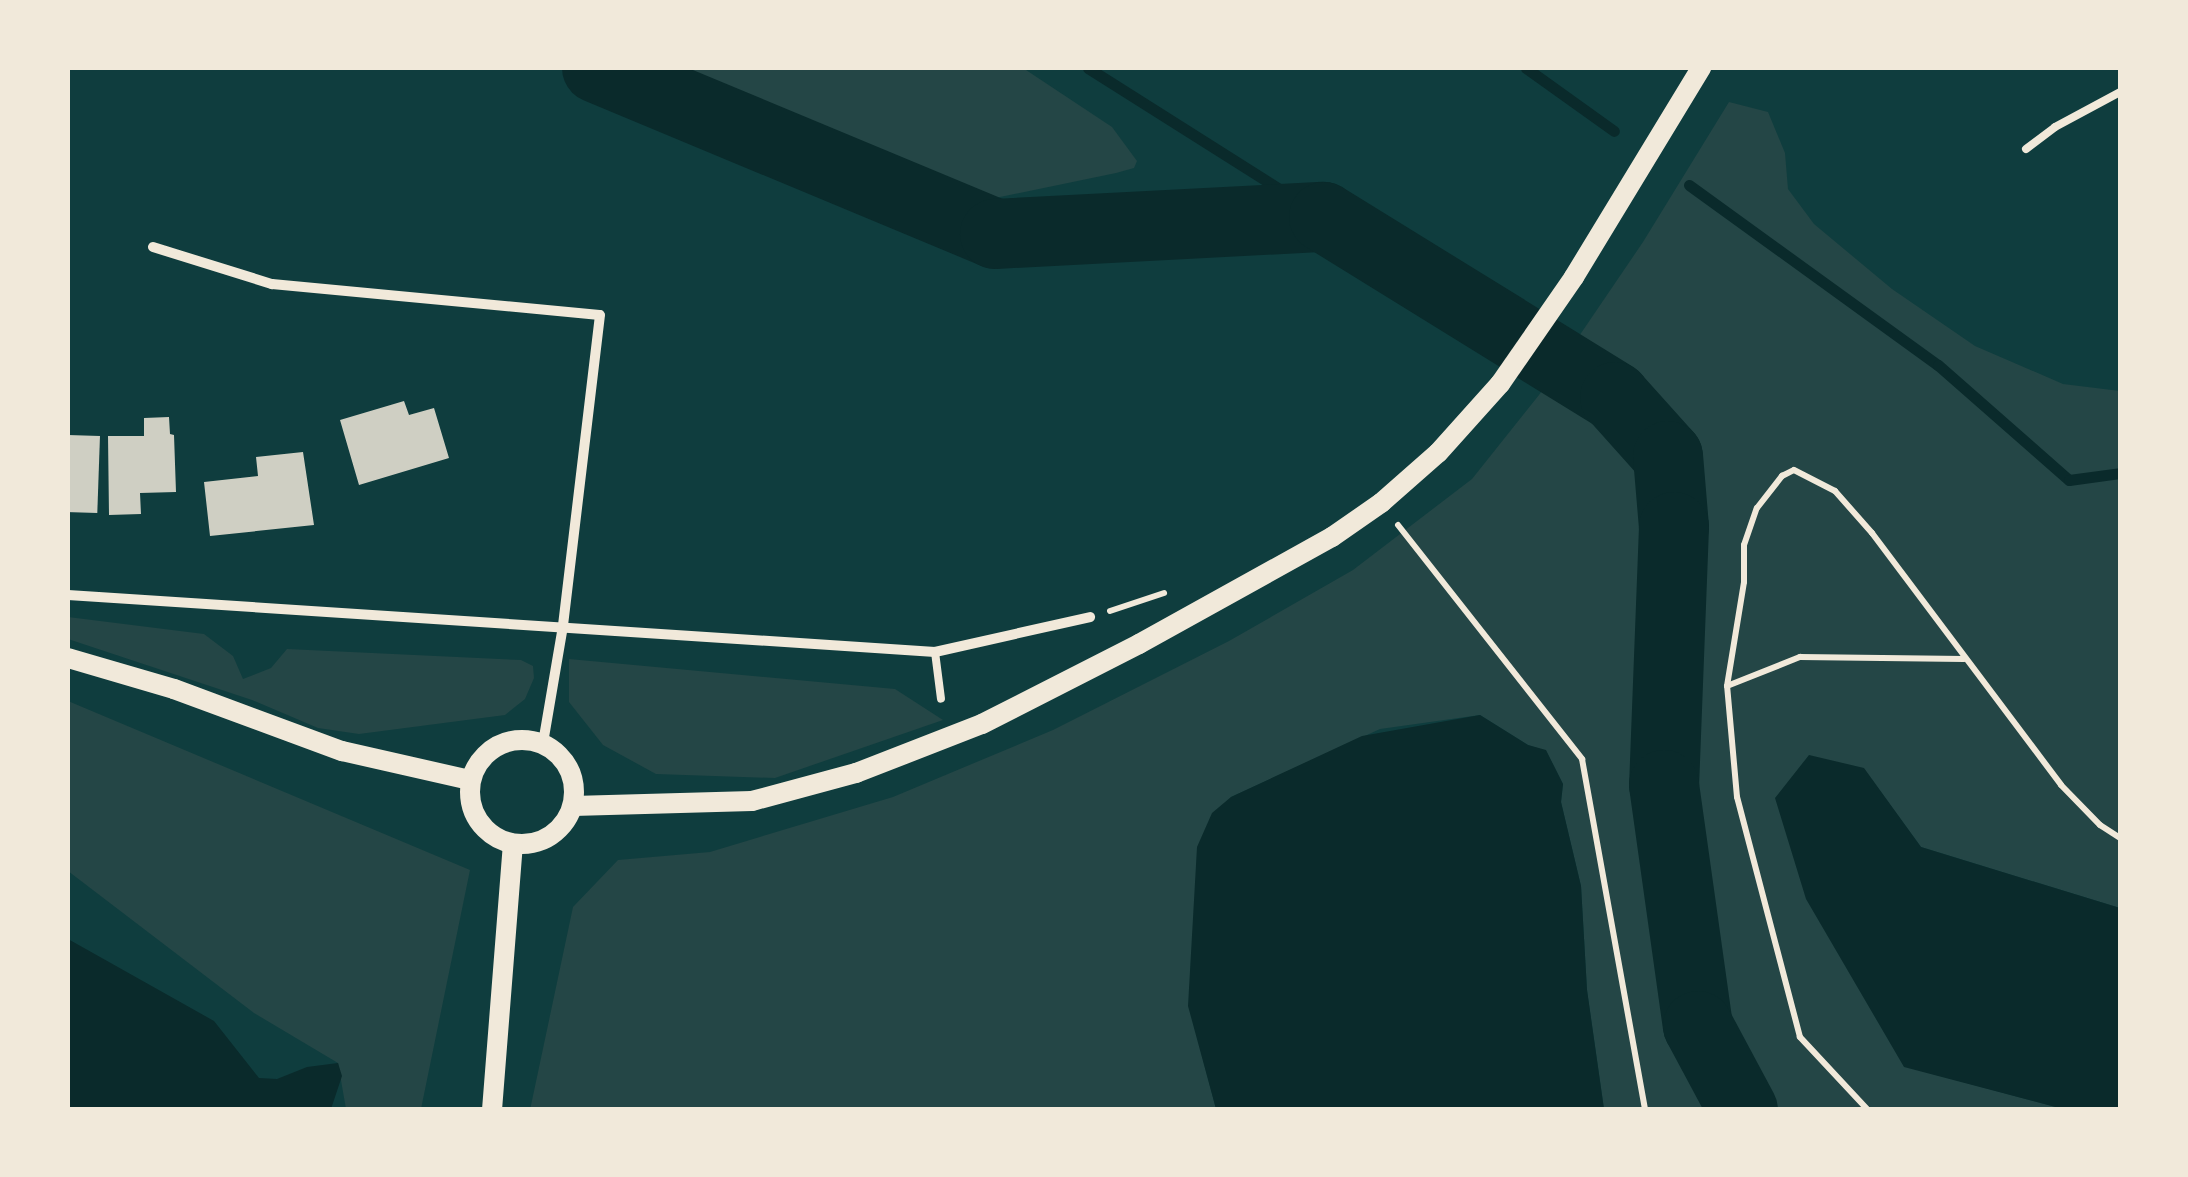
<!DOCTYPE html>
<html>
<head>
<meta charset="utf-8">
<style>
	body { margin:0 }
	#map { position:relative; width:2188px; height:1177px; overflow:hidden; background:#0f3d3e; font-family:"Archivo Narrow",sans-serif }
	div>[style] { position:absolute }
	.green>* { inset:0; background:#244646 }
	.water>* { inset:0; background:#0a2a2b }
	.stream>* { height:11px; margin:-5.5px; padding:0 5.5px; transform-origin:5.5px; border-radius:5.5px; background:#0a2a2b }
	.river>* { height:70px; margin:-35px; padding:0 35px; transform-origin:35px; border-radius:35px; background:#0a2a2b }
	.building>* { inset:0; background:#cfcfc3; transform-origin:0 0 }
	.path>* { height:6px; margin:-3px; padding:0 3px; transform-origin:3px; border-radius:3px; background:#f1e9da }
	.service>* { height:8px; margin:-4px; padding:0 4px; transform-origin:4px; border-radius:4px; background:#f1e9da }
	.minor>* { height:10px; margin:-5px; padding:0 5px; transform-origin:5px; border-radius:5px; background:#f1e9da }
	.secondary>* { height:20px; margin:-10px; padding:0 10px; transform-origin:10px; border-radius:10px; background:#f1e9da }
	.secondary>.ring { margin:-10px; padding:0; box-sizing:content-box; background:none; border:20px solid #f1e9da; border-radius:50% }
	span { translate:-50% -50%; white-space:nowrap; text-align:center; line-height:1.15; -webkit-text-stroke:10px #f1e9da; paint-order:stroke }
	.frame { position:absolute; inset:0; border:70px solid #f1e9da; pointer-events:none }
</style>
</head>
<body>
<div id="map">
	<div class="green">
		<i style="clip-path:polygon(629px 68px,1023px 68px,1112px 127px,1137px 161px,1134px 168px,1116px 173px,995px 198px,953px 200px,908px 194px,870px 183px)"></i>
		<i style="clip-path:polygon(1729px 102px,1768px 112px,1785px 153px,1788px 189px,1814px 224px,1892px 289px,1975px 346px,2063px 384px,2120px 391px,2120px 908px,1921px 847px,1863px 768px,1904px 1066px,2063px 1109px,1604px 1109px,1587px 990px,1581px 886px,1561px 802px,1563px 784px,1546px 751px,1528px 745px,1480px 715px,1380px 729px,1231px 797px,1189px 1006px,1216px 1109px,530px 1110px,573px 907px,618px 860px,710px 852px,893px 797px,1053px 730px,1229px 641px,1353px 570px,1472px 479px,1539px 395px,1643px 242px)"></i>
		<i style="clip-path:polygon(68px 617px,204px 634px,233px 656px,243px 679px,271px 668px,287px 649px,521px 660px,533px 666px,534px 678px,525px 699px,505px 715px,359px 734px,318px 728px,252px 700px,68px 639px)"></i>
		<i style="clip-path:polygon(569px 659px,895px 689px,943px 720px,775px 778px,656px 774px,603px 745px,569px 702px)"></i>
		<i style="clip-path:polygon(68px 701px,470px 870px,421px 1109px,346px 1109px,338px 1063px,254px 1013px,68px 871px)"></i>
	</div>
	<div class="water">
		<i style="clip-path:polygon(1480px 715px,1528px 745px,1546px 750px,1563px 784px,1561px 802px,1581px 886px,1587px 990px,1604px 1109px,1216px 1109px,1188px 1006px,1197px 847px,1212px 813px,1231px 797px,1362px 736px)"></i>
		<i style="clip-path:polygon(1809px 755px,1864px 768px,1921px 847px,2120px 908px,2120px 1109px,2063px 1109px,1904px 1067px,1806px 899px,1775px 798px)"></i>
		<i style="clip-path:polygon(68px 939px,214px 1021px,259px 1078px,277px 1079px,307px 1067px,338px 1063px,342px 1076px,331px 1109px,68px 1109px)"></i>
	</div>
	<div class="stream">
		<i style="left:1088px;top:68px;width:279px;rotate:32.3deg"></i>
		<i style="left:1526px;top:68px;width:108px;rotate:35.6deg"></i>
		<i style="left:1689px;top:185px;width:307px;rotate:35.9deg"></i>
		<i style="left:1938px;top:365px;width:174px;rotate:41.3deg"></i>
		<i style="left:2069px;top:480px;width:51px;rotate:-7.8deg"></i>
	</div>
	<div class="river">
		<i style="left:597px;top:68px;width:431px;rotate:22.6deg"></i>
		<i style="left:995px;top:234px;width:329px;rotate:-3deg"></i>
		<i style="left:1324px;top:217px;width:342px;rotate:31.7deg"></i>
		<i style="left:1615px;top:397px;width:79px;rotate:48.1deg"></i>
		<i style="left:1668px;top:456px;width:71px;rotate:85.2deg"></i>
		<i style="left:1674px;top:527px;width:258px;rotate:92.2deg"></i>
		<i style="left:1664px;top:785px;width:243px;rotate:82deg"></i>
		<i style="left:1698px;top:1026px;width:95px;rotate:61.8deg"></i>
	</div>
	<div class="building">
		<i style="clip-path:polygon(404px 401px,409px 415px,434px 408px,449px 458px,359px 485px,340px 420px)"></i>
		<i style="clip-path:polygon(169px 417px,170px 434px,174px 435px,176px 492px,140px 493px,141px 514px,109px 515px,108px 436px,144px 436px,144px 418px)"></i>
		<i style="left:68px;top:435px;width:32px;height:77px;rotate:2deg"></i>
		<i style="clip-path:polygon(303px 452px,314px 525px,210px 536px,204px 482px,258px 476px,256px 457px)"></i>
	</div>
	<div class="path">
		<i style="left:1398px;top:525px;width:298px;rotate:51.8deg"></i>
		<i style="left:1582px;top:759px;width:357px;rotate:79.8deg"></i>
		<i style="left:1110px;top:611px;width:57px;rotate:-18.4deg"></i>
		<i style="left:1727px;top:686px;width:79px;rotate:-21.7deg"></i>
		<i style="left:1800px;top:657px;width:164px;rotate:0.7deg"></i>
		<i style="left:1868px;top:1110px;width:100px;rotate:-133deg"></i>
		<i style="left:1800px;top:1037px;width:248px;rotate:-104.7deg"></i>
		<i style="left:1737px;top:797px;width:111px;rotate:-95.1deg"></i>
		<i style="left:1727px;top:686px;width:105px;rotate:-80.7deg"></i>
		<i style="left:1744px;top:582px;width:37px;rotate:-90deg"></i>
		<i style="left:1744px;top:545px;width:39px;rotate:-71deg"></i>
		<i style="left:1757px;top:508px;width:41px;rotate:-52deg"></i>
		<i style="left:1782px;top:476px;width:13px;rotate:-27deg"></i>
		<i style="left:1794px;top:470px;width:46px;rotate:27.1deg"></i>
		<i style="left:1835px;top:491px;width:56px;rotate:48.6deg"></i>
		<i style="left:1872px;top:533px;width:315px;rotate:53.1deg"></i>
		<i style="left:2061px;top:785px;width:56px;rotate:45.7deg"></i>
		<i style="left:2100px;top:825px;width:24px;rotate:33deg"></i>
	</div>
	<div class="service">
		<i style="left:2026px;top:149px;width:36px;rotate:-37deg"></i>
		<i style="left:2055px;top:127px;width:74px;rotate:-28.3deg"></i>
		<i style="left:935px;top:652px;width:47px;rotate:82.7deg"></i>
	</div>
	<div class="minor">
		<i style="left:153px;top:247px;width:125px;rotate:17.3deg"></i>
		<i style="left:272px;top:284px;width:329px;rotate:5.4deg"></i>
		<i style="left:600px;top:315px;width:313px;rotate:96.8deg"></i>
		<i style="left:563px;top:626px;width:119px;rotate:99.7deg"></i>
		<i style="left:68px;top:595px;width:869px;rotate:3.76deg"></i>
		<i style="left:935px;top:652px;width:159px;rotate:-12.7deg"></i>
	</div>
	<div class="secondary">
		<i style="left:68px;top:658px;width:110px;rotate:16.3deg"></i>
		<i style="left:174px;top:689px;width:179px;rotate:20.3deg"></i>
		<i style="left:342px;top:751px;width:131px;rotate:12.8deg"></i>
		<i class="ring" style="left:470px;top:740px;width:84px;height:84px"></i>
		<i style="left:573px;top:806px;width:179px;rotate:-1.6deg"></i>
		<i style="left:752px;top:801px;width:108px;rotate:-15.1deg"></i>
		<i style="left:856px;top:773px;width:135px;rotate:-21.3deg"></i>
		<i style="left:982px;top:724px;width:176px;rotate:-27deg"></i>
		<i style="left:1139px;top:644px;width:221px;rotate:-29deg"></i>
		<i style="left:1332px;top:537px;width:60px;rotate:-34.8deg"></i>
		<i style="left:1381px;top:503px;width:76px;rotate:-41.3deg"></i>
		<i style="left:1438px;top:453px;width:93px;rotate:-48.1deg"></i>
		<i style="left:1500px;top:384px;width:130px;rotate:-55.3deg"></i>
		<i style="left:1574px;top:277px;width:245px;rotate:-58.7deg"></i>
		<i style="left:492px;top:1110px;width:267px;rotate:-85.5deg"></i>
	</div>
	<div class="frame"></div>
</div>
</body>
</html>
